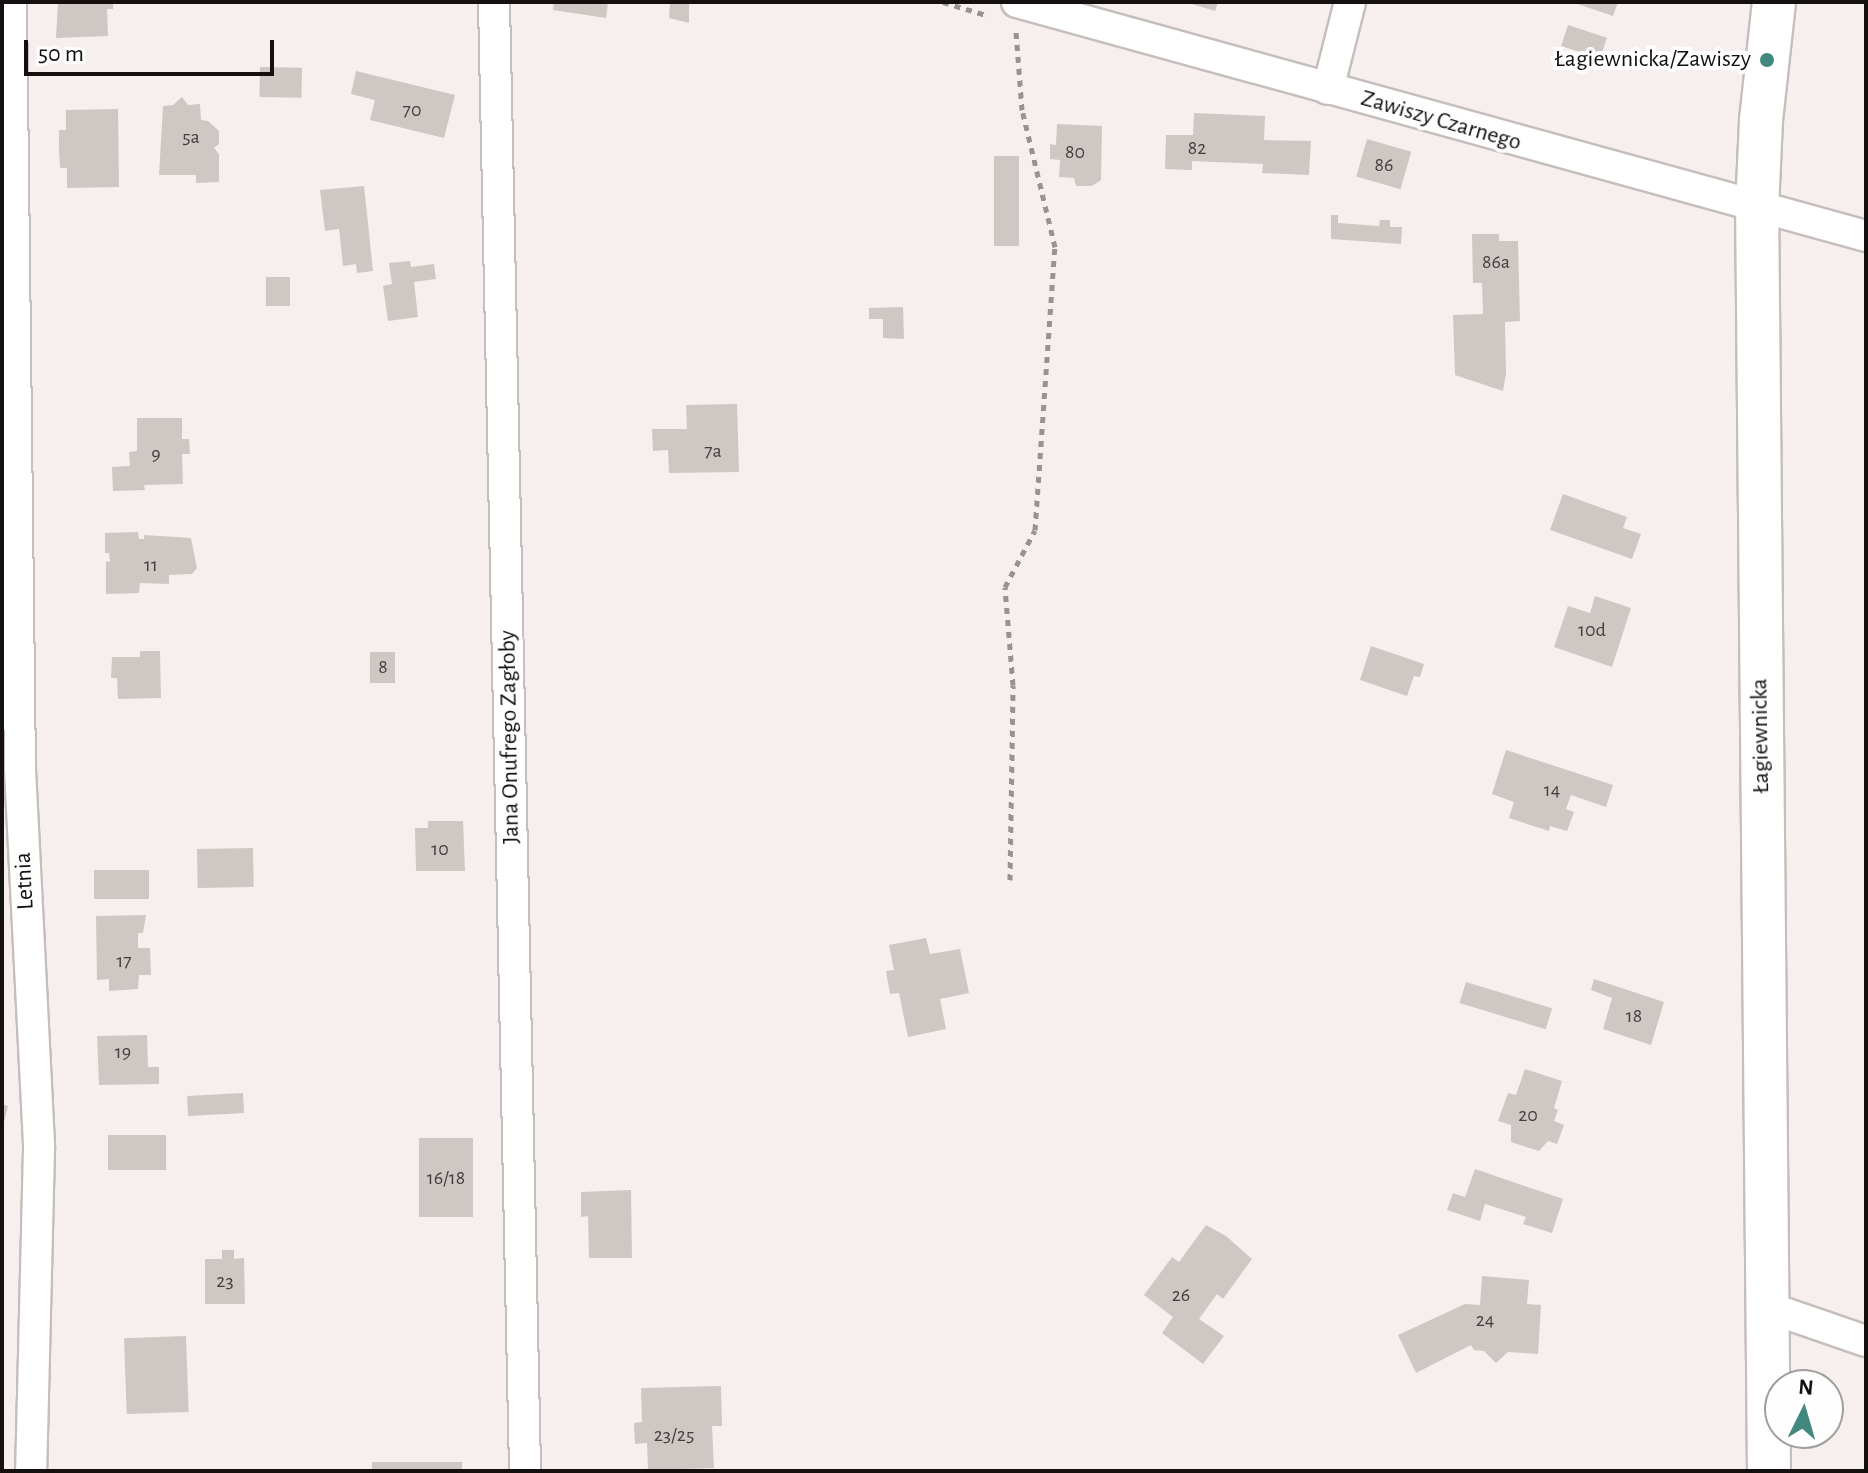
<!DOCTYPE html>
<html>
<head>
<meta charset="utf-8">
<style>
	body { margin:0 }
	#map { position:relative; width:1868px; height:1473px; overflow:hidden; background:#f7efed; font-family:"Alegreya Sans",sans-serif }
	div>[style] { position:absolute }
	.building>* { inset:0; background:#cec7c4; transform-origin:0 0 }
	.path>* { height:5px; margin-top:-2.5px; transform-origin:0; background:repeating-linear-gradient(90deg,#989290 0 6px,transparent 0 12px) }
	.roads { filter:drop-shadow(2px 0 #c6bebc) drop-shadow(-2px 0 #c6bebc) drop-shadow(0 2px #c6bebc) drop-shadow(0 -2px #c6bebc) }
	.street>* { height:30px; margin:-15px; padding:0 15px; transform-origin:15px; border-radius:15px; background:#fff }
	.secondary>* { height:42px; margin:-21px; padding:0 21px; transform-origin:21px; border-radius:21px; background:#fff }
	.dots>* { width:22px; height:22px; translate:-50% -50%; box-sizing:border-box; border:4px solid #fefefe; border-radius:50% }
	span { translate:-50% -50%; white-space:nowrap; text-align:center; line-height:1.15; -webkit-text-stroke:8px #fefefe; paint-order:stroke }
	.number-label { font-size:20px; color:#423e3c }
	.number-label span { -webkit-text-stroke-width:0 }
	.poi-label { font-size:24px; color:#13100f }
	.right { translate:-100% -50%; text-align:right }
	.street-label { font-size:24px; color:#13100f }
	.frame { position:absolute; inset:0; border:4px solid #13100f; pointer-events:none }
	.north { position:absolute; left:1764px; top:1369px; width:80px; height:80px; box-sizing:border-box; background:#fefefe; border:2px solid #a09f9e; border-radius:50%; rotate:5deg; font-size:22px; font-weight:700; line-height:32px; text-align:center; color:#13100f }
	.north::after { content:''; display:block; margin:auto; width:28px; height:36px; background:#43887f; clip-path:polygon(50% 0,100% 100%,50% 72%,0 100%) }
	.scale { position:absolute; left:24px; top:40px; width:250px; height:36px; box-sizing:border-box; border:4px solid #13100f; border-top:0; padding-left:10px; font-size:24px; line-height:28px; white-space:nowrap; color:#13100f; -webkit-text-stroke:6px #fefefe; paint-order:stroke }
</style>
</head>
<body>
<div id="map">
	<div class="building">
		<i style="clip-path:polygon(58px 2px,113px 2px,113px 9px,107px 9px,108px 36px,56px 38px)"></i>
		<i style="clip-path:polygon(554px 2px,608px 2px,606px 18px,553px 10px)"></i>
		<i style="clip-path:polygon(670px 2px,689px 2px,689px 23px,669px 18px)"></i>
		<i style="clip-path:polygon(1185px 2px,1218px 2px,1215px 11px)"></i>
		<i style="clip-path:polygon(1572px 2px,1618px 2px,1613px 16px)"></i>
		<i style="left:1568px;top:25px;width:41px;height:22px;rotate:18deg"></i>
		<i style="left:260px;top:67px;width:42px;height:30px;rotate:1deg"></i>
		<i style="clip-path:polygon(356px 71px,455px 95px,444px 138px,370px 120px,375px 100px,351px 94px)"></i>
		<i style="clip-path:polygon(182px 97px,188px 105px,200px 104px,201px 120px,208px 121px,219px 131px,219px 144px,214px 148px,219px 154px,219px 182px,196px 183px,196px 175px,159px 175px,163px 106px,173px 105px)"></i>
		<i style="clip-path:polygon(118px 109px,119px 187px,67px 188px,67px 168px,60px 168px,59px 149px,59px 130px,66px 130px,66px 110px)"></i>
		<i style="clip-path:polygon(1194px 113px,1265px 116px,1264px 140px,1311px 141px,1309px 175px,1262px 173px,1263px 164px,1192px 161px,1192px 170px,1165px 169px,1166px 135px,1193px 135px)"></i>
		<i style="clip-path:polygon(1057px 124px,1102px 126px,1101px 180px,1092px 186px,1076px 186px,1074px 178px,1059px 177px,1060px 160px,1050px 159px,1050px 144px,1056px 145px)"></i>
		<i style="left:1367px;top:139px;width:46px;height:39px;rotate:16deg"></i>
		<i style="left:994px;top:156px;width:25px;height:90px"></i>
		<i style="clip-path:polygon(364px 186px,373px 271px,357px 273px,356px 264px,343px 266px,339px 229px,325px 231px,320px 190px)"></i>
		<i style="clip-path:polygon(1331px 215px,1338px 215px,1338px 223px,1379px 226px,1380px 220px,1390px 220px,1390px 227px,1402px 227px,1401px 244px,1331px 239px)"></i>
		<i style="clip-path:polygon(1472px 234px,1499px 234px,1499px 241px,1518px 241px,1520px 321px,1505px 322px,1506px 373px,1503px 391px,1455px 375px,1453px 315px,1483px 314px,1482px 283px,1473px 283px)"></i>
		<i style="clip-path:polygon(410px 261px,411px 267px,434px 264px,436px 279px,414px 282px,418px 317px,388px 321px,383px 286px,392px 284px,389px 263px)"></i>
		<i style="left:290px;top:277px;width:29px;height:24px;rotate:90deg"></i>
		<i style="clip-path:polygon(903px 307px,904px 339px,883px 338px,883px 319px,869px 319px,869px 308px)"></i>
		<i style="clip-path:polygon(737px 404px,739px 472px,669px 473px,668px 450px,653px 451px,652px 429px,687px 429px,686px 405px)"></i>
		<i style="clip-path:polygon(137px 418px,182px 418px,182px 439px,189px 439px,190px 454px,182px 454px,183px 484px,144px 485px,145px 490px,113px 491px,112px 467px,130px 466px,129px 452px,137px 451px)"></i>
		<i style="clip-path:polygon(1563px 494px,1627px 517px,1623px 528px,1641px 534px,1632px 559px,1550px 530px)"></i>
		<i style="clip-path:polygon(138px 532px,139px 539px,144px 539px,144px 535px,191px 538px,197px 568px,192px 574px,169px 575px,169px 584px,140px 583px,139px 593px,106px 594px,106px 561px,110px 562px,109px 553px,105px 553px,105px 533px)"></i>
		<i style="clip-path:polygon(1595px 596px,1631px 608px,1612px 667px,1554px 647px,1568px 606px,1590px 613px)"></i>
		<i style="clip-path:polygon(1371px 646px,1424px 664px,1420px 677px,1414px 676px,1407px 696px,1360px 680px)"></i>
		<i style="clip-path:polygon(140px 651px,160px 651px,161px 698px,118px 699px,117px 678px,111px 678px,112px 657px,140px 657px)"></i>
		<i style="left:370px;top:652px;width:25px;height:31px"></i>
		<i style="clip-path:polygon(1506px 750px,1613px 785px,1606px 807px,1571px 795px,1566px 809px,1574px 812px,1567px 831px,1550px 826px,1549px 831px,1509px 818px,1514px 802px,1492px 794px)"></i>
		<i style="clip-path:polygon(428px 821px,463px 821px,465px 871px,416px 871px,415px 828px,428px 828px)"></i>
		<i style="left:253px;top:848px;width:39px;height:56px;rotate:89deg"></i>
		<i style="left:94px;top:870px;width:55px;height:29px"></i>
		<i style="clip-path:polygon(146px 915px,143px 933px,138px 933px,138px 948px,150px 948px,151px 975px,139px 975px,138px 989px,109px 991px,109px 979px,97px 980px,96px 916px)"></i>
		<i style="clip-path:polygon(926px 938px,930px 954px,960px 949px,969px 993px,940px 999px,946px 1029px,908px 1037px,899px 993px,890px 994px,886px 971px,894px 970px,889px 945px)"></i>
		<i style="clip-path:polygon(1594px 979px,1664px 1002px,1651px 1045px,1603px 1029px,1612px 998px,1591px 990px)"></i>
		<i style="left:1466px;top:982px;width:90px;height:22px;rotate:17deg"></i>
		<i style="clip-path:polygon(147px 1035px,148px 1067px,159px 1067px,159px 1084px,99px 1085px,97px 1036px)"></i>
		<i style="clip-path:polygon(1525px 1069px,1562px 1081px,1554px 1108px,1558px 1110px,1554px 1121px,1564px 1125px,1557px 1144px,1548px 1141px,1539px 1151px,1511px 1142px,1511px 1125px,1498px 1121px,1508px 1093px,1516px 1095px)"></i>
		<i style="left:243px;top:1093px;width:20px;height:56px;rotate:87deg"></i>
		<i style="clip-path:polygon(2px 1104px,8px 1106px,3px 1126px,2px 1126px)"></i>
		<i style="left:108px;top:1135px;width:58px;height:35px"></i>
		<i style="left:473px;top:1138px;width:79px;height:54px;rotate:90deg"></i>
		<i style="clip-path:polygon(1475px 1169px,1563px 1199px,1552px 1233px,1523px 1224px,1526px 1217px,1485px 1204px,1480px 1221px,1447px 1210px,1453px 1193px,1465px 1197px)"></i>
		<i style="clip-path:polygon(631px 1190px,632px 1258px,589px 1258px,588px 1216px,581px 1217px,581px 1192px)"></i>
		<i style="clip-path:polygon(1206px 1225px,1226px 1236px,1252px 1259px,1223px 1299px,1217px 1294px,1199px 1319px,1224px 1336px,1203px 1364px,1162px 1333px,1173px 1317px,1144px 1295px,1172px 1257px,1179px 1262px)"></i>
		<i style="clip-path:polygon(222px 1250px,234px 1250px,234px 1259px,244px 1258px,245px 1304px,205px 1304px,205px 1259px,222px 1259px)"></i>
		<i style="clip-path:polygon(1482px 1276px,1529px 1280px,1527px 1304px,1541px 1305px,1538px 1354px,1508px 1352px,1496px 1363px,1484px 1351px,1474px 1350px,1471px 1345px,1416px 1373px,1398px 1335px,1465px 1304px,1480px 1305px)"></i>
		<i style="left:186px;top:1336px;width:76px;height:62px;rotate:88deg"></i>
		<i style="clip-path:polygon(721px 1386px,722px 1426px,712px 1426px,714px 1468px,648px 1470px,647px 1443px,635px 1444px,634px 1423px,642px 1422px,641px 1388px)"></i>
		<i style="left:462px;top:1462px;width:9px;height:90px;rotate:90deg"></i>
	</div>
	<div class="path">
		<i style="left:943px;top:2px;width:48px;rotate:16.9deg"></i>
		<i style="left:1010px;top:880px;width:195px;rotate:-89.1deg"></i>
		<i style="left:1013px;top:685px;width:98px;rotate:-94.7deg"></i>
		<i style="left:1005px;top:587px;width:64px;rotate:-62.2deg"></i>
		<i style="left:1035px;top:530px;width:284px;rotate:-86deg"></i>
		<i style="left:1055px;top:247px;width:141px;rotate:-103.5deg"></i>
		<i style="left:1022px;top:110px;width:78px;rotate:-94.4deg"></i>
	</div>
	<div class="roads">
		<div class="street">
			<i style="left:11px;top:2px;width:767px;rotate:89.33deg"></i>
			<i style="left:20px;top:769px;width:380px;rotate:87.1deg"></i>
			<i style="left:39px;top:1149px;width:322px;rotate:91.4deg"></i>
			<i style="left:494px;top:2px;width:1469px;rotate:88.79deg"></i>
			<i style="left:1017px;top:2px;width:881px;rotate:15.41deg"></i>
			<i style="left:1328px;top:89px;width:90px;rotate:-75.8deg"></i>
			<i style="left:1767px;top:1307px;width:105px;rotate:19deg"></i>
		</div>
		<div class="secondary">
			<i style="left:1769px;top:1471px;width:1262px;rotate:-90.54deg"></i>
			<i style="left:1757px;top:209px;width:89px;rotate:-87.4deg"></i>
			<i style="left:1761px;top:120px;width:119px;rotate:-83.7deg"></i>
		</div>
	</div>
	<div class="dots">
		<i style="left:1767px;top:60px;background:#43887f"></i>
	</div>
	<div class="number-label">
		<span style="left:412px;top:110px">70</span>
		<span style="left:191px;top:137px">5a</span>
		<span style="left:1197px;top:148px">82</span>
		<span style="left:1075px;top:152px">80</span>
		<span style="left:1384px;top:165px">86</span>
		<span style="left:1496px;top:262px">86a</span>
		<span style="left:713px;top:451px">7a</span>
		<span style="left:156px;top:454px">9</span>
		<span style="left:151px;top:565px">11</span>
		<span style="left:1592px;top:630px">10d</span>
		<span style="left:383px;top:667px">8</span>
		<span style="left:1552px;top:790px">14</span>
		<span style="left:440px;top:849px">10</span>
		<span style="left:124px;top:961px">17</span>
		<span style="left:1634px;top:1016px">18</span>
		<span style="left:123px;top:1052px">19</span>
		<span style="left:1528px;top:1115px">20</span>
		<span style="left:446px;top:1178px">16/18</span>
		<span style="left:225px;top:1281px">23</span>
		<span style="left:1181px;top:1295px">26</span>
		<span style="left:1485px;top:1320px">24</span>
		<span style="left:674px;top:1435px">23/25</span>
	</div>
	<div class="poi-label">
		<span class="right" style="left:1751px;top:60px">Łagiewnicka/Zawiszy</span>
	</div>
	<div class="street-label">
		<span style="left:1441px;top:121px;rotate:16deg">Zawiszy Czarnego</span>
		<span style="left:1761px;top:736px;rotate:-91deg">Łagiewnicka</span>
		<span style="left:510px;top:737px;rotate:-91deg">Jana Onufrego Zagłoby</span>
		<span style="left:25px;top:881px;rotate:-93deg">Letnia</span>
	</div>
	<div class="frame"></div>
	<div class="north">N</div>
	<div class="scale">50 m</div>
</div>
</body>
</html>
